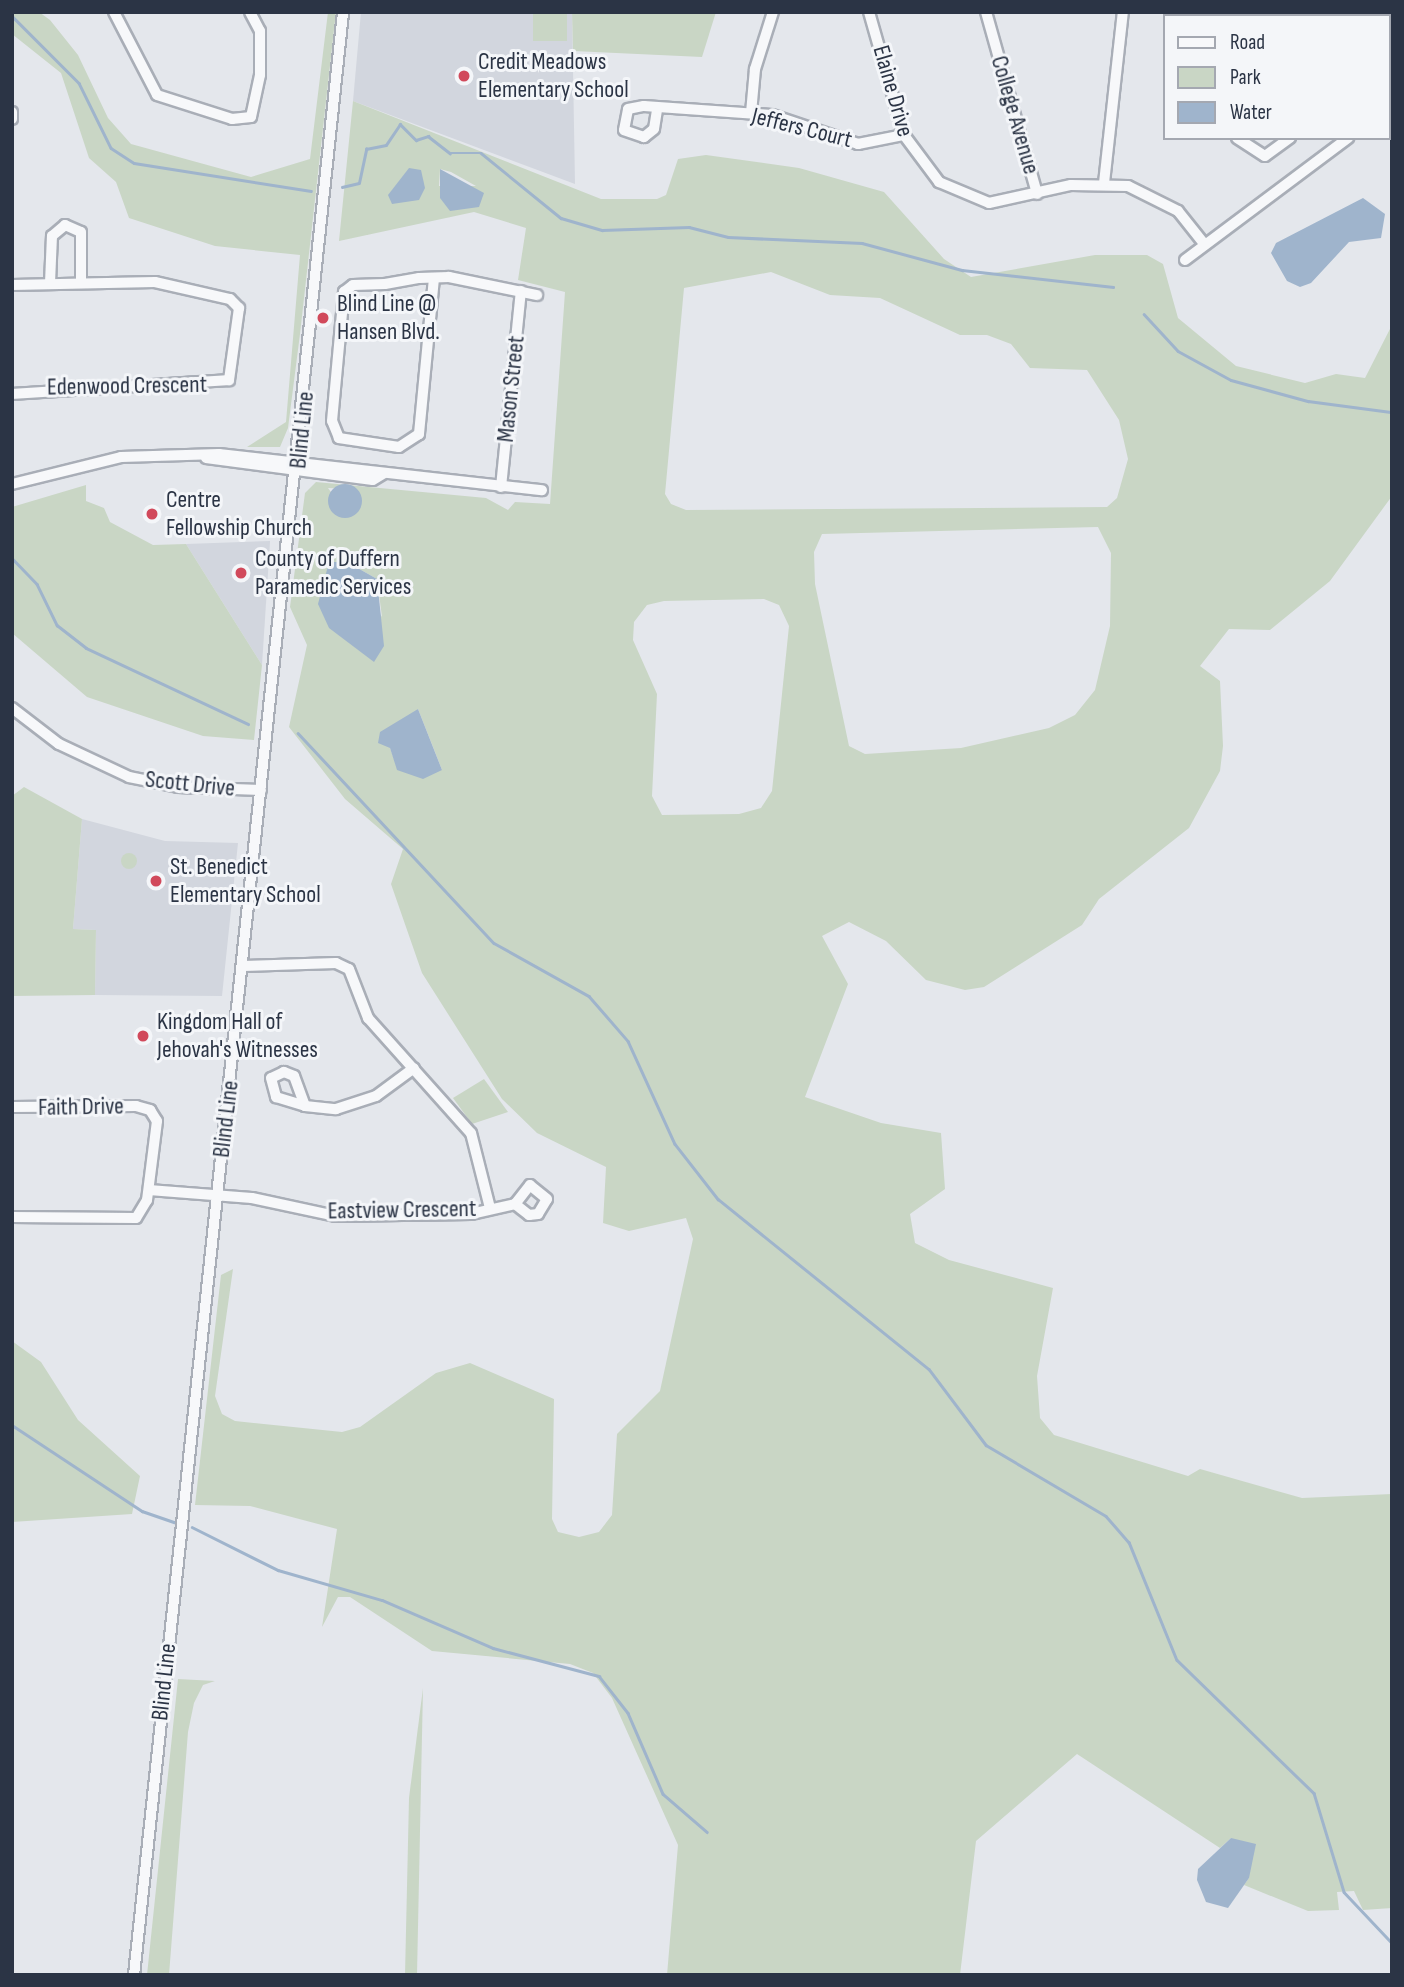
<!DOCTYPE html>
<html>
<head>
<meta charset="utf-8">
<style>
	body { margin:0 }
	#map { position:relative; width:1404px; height:1987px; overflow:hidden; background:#e4e7ec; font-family:"Sofia Sans Condensed",sans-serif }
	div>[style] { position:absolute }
	.built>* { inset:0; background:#d2d6de }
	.green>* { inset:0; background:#c9d6c5; transform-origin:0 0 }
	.round { border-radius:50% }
	.water>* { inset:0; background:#9fb4cc }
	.stream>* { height:2.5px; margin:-1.25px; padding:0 1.25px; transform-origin:1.25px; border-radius:1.25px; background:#9fb4cc }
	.roads { filter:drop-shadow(2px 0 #a9aeb7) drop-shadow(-2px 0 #a9aeb7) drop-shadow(0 2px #a9aeb7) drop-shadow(0 -2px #a9aeb7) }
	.minor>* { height:10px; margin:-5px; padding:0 5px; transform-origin:5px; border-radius:5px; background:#f7f8fa }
	.dots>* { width:19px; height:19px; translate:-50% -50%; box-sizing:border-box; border:4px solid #f4f6f9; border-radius:50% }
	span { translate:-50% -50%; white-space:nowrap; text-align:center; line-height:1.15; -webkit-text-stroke:6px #f4f6f9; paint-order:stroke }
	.poi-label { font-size:24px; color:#2b3445 }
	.left { translate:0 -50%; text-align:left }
	.street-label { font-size:24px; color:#2b3445 }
	.frame { position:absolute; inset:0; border:14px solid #2b3445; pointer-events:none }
	.legend { position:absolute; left:1163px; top:14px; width:228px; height:126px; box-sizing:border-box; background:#f4f6f9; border:2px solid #a4a8b1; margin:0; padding:9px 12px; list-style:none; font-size:21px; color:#2b3445 }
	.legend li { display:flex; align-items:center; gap:14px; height:35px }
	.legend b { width:35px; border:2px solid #a4a8b1 }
</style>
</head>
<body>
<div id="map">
	<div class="built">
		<i style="clip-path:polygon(361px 12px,572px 12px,575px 184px,353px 101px)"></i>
		<i style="clip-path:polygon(270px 541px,270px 542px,262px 665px,186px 544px)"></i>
		<i style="clip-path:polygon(82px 819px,165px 841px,238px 843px,222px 996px,95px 995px,96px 930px,73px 929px)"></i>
	</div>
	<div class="green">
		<i style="clip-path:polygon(12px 12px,39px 12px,50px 20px,78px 55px,108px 118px,131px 144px,251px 177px,310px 159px,328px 12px,336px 12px,300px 334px,288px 428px,280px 447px,247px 447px,286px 422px,300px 255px,215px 246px,129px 218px,116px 182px,89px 158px,61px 73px,12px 34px)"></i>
		<i style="left:533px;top:12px;width:34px;height:29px"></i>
		<i style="clip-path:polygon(572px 12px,716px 12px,702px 57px,573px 51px)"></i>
		<i style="clip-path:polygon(evenodd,353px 101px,601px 199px,657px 199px,666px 195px,678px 159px,706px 155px,799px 168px,884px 192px,944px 259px,971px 277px,1095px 255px,1147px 255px,1163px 264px,1178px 318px,1236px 366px,1305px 383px,1336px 374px,1365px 378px,1392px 325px,1392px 496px,1330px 581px,1270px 630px,1229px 629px,1200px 666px,1220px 681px,1223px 746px,1220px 771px,1189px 828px,1099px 899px,1082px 925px,984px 987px,965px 990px,926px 980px,886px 941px,849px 922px,822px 936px,848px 984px,805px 1097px,881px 1123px,941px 1133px,945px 1189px,910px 1214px,915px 1243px,949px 1260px,1053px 1288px,1037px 1376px,1040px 1418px,1054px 1435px,1188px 1476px,1200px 1469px,1302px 1498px,1392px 1494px,1392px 1908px,1363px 1910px,1354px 1891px,1337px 1892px,1339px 1910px,1308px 1911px,1244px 1885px,1249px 1878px,1231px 1838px,1220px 1848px,1077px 1754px,976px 1841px,960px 1975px,667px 1975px,678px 1845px,612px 1698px,593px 1673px,570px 1664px,432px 1651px,350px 1597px,338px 1597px,322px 1627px,313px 1686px,337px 1529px,250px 1506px,195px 1505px,221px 1275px,233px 1269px,215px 1396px,222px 1414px,235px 1421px,342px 1432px,360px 1427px,436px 1373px,470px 1363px,554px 1399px,552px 1519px,558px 1532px,579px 1537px,599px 1532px,612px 1515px,617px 1434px,660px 1391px,693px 1239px,686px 1218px,629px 1231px,603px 1223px,606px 1167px,537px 1133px,502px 1099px,422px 973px,391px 884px,403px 849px,345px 799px,289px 727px,307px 645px,290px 607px,305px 493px,316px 482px,486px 498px,508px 510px,515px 502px,550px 504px,565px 292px,518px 280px,526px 228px,474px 212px,339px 241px,353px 101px,440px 169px,451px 172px,476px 186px,439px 186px,440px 169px,353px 101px,771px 272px,830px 295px,880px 298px,960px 335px,987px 335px,1011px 344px,1030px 368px,1087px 370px,1119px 420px,1128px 459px,1117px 498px,1107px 507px,686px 510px,671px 504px,665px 494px,684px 288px,771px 272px,353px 101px,328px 488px,352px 489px,347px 514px,328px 488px,353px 101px,1098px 527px,1111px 553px,1110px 626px,1095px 690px,1075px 715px,1049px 728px,961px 748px,865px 754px,849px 746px,815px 584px,814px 552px,822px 534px,1098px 527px,353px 101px,347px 562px,377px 579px,382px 617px,347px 562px,353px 101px,764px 599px,779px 605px,789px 626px,772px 791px,761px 808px,739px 814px,662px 815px,652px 796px,657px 694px,633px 640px,634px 622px,647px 605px,664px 601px,764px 599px,353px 101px,418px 709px,435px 752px,442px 770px,398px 770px,390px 748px,418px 709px)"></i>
		<i style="clip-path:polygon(86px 485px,86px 501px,104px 508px,110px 522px,153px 545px,186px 544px,262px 665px,254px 740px,203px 736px,87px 697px,12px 633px,12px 507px)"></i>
		<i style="clip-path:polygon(24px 787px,82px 819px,73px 929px,96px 930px,95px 995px,12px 996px,12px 796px)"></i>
		<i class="round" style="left:121px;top:853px;width:16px;height:16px"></i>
		<i style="clip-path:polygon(484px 1079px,508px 1112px,472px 1124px,453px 1098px)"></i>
		<i style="clip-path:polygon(12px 1341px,41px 1362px,78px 1420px,140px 1476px,132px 1514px,12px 1522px)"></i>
		<i style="clip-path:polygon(178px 1679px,215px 1681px,203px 1685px,194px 1703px,188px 1732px,169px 1975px,147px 1975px)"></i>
		<i style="clip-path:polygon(423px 1688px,417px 1975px,405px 1975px,409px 1798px)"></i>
	</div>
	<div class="water">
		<i style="clip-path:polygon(409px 168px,421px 170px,425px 188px,419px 200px,392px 204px,388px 195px)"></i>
		<i style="clip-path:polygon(440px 169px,484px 193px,479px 207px,450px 211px,440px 198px)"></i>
		<i style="clip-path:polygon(1363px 198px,1385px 214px,1381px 238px,1349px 242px,1311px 283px,1300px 287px,1287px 281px,1271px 253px,1276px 243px)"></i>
		<i class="round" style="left:328px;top:484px;width:34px;height:34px"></i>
		<i style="clip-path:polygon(329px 562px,347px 562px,377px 579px,384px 646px,374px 662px,329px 628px,318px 604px)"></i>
		<i style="clip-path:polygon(418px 709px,442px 770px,423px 779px,397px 770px,390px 748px,378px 743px,380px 732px)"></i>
		<i style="clip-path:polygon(1231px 1838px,1256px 1844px,1249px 1878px,1228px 1908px,1206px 1902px,1197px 1880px,1198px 1869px)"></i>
	</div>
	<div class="stream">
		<i style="left:12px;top:16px;width:95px;rotate:45deg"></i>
		<i style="left:79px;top:83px;width:72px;rotate:63.8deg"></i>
		<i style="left:111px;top:148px;width:27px;rotate:33deg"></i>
		<i style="left:134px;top:163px;width:179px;rotate:9deg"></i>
		<i style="left:342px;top:187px;width:17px;rotate:-13deg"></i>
		<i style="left:359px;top:183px;width:35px;rotate:-78deg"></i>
		<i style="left:366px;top:149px;width:20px;rotate:-11deg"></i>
		<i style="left:386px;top:145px;width:25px;rotate:-56deg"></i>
		<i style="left:400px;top:124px;width:23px;rotate:45deg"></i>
		<i style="left:416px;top:140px;width:13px;rotate:-18deg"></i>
		<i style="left:428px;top:136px;width:28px;rotate:38deg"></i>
		<i style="left:450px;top:153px;width:31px"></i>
		<i style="left:481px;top:153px;width:103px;rotate:39.1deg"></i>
		<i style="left:561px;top:218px;width:43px;rotate:16.3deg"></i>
		<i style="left:602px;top:230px;width:87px;rotate:-2deg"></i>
		<i style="left:689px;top:227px;width:40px;rotate:14.4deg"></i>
		<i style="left:728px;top:237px;width:134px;rotate:2.6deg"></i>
		<i style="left:862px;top:243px;width:104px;rotate:15.1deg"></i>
		<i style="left:962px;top:270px;width:152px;rotate:6.4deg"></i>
		<i style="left:1144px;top:314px;width:50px;rotate:47.4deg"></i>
		<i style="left:1178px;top:351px;width:60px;rotate:28.7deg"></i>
		<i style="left:1231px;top:380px;width:80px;rotate:15.3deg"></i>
		<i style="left:1308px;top:401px;width:85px;rotate:7.5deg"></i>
		<i style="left:12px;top:558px;width:36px;rotate:46deg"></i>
		<i style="left:37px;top:584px;width:46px;rotate:64deg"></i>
		<i style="left:57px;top:625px;width:37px;rotate:38deg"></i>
		<i style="left:86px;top:648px;width:179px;rotate:25.1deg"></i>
		<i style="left:298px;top:733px;width:287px;rotate:47deg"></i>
		<i style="left:494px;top:943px;width:109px;rotate:29.2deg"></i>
		<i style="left:589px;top:996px;width:60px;rotate:49.1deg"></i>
		<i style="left:628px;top:1041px;width:113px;rotate:65.5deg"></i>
		<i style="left:675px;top:1144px;width:70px;rotate:52deg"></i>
		<i style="left:718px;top:1199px;width:271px;rotate:38.9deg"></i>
		<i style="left:929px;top:1369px;width:95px;rotate:53.1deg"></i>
		<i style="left:986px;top:1445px;width:139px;rotate:30.6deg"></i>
		<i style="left:1106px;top:1516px;width:35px;rotate:49deg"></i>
		<i style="left:1129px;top:1542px;width:127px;rotate:67.9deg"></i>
		<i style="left:1177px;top:1660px;width:191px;rotate:44.2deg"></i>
		<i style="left:1314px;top:1793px;width:103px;rotate:73.1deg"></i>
		<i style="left:1344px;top:1892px;width:70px;rotate:46.7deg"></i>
		<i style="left:12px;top:1425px;width:156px;rotate:33.5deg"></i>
		<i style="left:142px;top:1511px;width:34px;rotate:19deg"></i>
		<i style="left:192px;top:1527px;width:96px;rotate:26.6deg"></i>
		<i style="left:278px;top:1570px;width:108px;rotate:16.1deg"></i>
		<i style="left:382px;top:1600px;width:121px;rotate:23.4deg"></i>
		<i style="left:493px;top:1648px;width:110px;rotate:14.8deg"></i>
		<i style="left:599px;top:1676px;width:47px;rotate:51.9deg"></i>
		<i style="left:628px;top:1713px;width:88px;rotate:66.6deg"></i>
		<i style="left:663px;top:1794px;width:58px;rotate:40.8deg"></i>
	</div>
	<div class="roads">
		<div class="minor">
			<i style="left:114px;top:12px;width:93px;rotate:62.6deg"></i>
			<i style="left:157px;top:95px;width:79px;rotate:17.7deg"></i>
			<i style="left:232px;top:119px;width:19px;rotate:-6deg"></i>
			<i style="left:251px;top:117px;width:43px;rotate:-77.9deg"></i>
			<i style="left:260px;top:75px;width:44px;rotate:-90deg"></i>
			<i style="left:260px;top:31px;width:21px;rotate:-118deg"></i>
			<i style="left:869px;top:12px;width:128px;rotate:74.1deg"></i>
			<i style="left:904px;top:135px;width:59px;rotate:53.3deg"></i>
			<i style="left:939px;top:182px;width:54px;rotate:22.8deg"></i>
			<i style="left:989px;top:203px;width:84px;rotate:-12.4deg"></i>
			<i style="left:1071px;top:185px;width:57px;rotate:1deg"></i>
			<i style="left:1128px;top:186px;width:56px;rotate:26.6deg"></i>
			<i style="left:1178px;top:211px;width:43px;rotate:51.5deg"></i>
			<i style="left:986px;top:12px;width:189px;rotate:74.3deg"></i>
			<i style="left:1284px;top:12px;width:7px;rotate:34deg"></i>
			<i style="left:1231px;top:16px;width:4px;rotate:-90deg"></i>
			<i style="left:1388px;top:51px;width:6px;rotate:-45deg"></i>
			<i style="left:1388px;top:101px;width:6px;rotate:-45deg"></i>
			<i style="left:657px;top:110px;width:19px;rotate:99deg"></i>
			<i style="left:654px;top:129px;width:13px;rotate:141deg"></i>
			<i style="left:644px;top:137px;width:21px;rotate:-161deg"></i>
			<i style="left:624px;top:130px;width:21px;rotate:-79deg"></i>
			<i style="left:628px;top:109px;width:16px;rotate:-11deg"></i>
			<i style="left:644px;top:106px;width:128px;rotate:4deg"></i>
			<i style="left:772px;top:115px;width:91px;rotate:18.6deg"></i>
			<i style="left:858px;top:144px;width:47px;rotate:-11.1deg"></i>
			<i style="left:12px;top:112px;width:7px;rotate:90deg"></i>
			<i style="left:751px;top:113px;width:44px;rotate:-84.8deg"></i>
			<i style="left:755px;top:69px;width:60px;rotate:-72.5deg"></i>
			<i style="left:1237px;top:138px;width:33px;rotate:33deg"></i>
			<i style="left:1265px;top:156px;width:31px;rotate:-36deg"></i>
			<i style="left:1104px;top:183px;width:172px;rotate:-83.7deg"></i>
			<i style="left:1185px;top:260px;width:204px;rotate:-36.8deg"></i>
			<i style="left:434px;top:278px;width:157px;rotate:95.5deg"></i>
			<i style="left:419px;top:434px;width:24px;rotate:147deg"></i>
			<i style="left:399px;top:447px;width:61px;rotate:-171.5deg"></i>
			<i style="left:339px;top:438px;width:18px;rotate:-112deg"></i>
			<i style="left:332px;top:421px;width:130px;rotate:-84.7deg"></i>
			<i style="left:344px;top:292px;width:11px;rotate:-38deg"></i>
			<i style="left:353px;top:285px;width:32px;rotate:-2deg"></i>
			<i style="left:385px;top:284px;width:35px;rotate:-10deg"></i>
			<i style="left:419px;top:278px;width:30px;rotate:-2deg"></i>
			<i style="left:449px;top:277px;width:90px;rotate:11.6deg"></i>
			<i style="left:50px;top:283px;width:47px;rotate:-87.6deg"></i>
			<i style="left:52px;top:236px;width:17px;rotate:-40deg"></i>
			<i style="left:65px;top:225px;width:17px;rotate:24deg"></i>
			<i style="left:81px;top:232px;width:50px;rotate:90deg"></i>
			<i style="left:12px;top:285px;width:143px;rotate:-1.2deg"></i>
			<i style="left:155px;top:282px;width:77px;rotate:12.8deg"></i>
			<i style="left:230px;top:299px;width:13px;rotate:45deg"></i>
			<i style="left:239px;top:308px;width:73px;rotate:97.9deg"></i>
			<i style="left:229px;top:380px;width:217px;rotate:176.3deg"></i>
			<i style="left:206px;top:458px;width:168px;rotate:7.5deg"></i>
			<i style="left:373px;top:480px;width:12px;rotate:-31deg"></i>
			<i style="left:12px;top:484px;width:112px;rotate:-13.9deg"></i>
			<i style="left:121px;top:457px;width:98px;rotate:-1.8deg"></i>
			<i style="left:219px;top:454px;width:325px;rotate:6.4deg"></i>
			<i style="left:501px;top:487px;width:197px;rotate:-84.2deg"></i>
			<i style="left:12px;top:708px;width:59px;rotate:37.5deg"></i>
			<i style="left:59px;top:744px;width:77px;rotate:25.2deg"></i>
			<i style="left:129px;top:777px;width:50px;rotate:11.5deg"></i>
			<i style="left:178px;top:787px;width:83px;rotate:2.1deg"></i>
			<i style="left:244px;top:966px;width:92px;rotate:-1.9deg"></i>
			<i style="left:336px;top:963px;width:14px;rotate:25deg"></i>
			<i style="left:349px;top:969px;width:53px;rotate:68.8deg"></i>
			<i style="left:368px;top:1018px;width:154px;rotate:48.2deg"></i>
			<i style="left:471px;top:1133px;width:77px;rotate:75.8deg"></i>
			<i style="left:305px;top:1106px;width:32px;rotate:-110deg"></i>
			<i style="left:294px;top:1076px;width:11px;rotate:-158deg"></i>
			<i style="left:284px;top:1072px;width:14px;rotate:155deg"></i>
			<i style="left:271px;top:1078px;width:20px;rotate:75deg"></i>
			<i style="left:276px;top:1097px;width:30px;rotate:17deg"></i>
			<i style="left:305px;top:1106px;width:31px;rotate:6deg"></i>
			<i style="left:336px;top:1109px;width:42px;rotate:-18deg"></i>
			<i style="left:376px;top:1096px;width:47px;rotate:-36.4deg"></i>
			<i style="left:12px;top:1107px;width:124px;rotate:-0.5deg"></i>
			<i style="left:136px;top:1106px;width:15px;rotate:16deg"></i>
			<i style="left:150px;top:1110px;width:13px;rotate:58deg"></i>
			<i style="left:157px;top:1121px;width:80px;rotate:97.2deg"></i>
			<i style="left:147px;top:1200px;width:21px;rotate:121deg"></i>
			<i style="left:136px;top:1218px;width:124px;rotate:-179.5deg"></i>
			<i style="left:149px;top:1190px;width:103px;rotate:4.4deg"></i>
			<i style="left:252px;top:1198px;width:85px;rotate:12.2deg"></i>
			<i style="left:335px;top:1216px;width:136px;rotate:-0.8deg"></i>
			<i style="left:471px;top:1214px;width:45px;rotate:-12.8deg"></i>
			<i style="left:515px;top:1204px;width:18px;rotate:38deg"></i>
			<i style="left:529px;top:1215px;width:9px;rotate:-6deg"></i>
			<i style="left:538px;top:1214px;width:17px;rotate:-59deg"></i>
			<i style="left:547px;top:1199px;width:22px;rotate:-141deg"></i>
			<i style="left:530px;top:1185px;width:24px;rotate:128deg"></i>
			<i style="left:134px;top:1975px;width:1974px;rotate:-83.92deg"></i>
		</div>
	</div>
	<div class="dots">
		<i style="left:464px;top:76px;background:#d1495b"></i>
		<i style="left:323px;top:318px;background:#d1495b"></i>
		<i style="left:152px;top:514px;background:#d1495b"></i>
		<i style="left:241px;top:573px;background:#d1495b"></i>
		<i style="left:156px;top:881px;background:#d1495b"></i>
		<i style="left:143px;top:1036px;background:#d1495b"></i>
	</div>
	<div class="poi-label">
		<span class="left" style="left:478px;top:76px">Credit Meadows<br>Elementary School</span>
		<span class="left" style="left:337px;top:318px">Blind Line @<br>Hansen Blvd.</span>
		<span class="left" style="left:166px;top:514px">Centre<br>Fellowship Church</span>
		<span class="left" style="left:255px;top:573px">County of Duffern<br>Paramedic Services</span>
		<span class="left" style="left:170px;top:881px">St. Benedict<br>Elementary School</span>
		<span class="left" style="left:157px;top:1036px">Kingdom Hall of<br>Jehovah's Witnesses</span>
	</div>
	<div class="street-label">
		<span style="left:893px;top:91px;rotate:74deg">Elaine Drive</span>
		<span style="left:1015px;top:115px;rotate:74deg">College Avenue</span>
		<span style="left:802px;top:128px;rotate:14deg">Jeffers Court</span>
		<span style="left:127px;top:386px;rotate:-1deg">Edenwood Crescent</span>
		<span style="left:511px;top:389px;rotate:-84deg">Mason Street</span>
		<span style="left:302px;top:430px;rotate:-84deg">Blind Line</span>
		<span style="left:190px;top:784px;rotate:6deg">Scott Drive</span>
		<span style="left:81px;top:1107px;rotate:-1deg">Faith Drive</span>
		<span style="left:226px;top:1119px;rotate:-83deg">Blind Line</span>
		<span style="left:402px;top:1210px;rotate:-1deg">Eastview Crescent</span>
		<span style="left:164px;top:1682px;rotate:-84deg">Blind Line</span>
	</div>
	<div class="frame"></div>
	<ul class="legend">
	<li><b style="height:9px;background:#f7f8fa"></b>Road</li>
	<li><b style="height:19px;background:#c9d6c5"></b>Park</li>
	<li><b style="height:19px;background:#9fb4cc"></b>Water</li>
	</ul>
</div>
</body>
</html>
